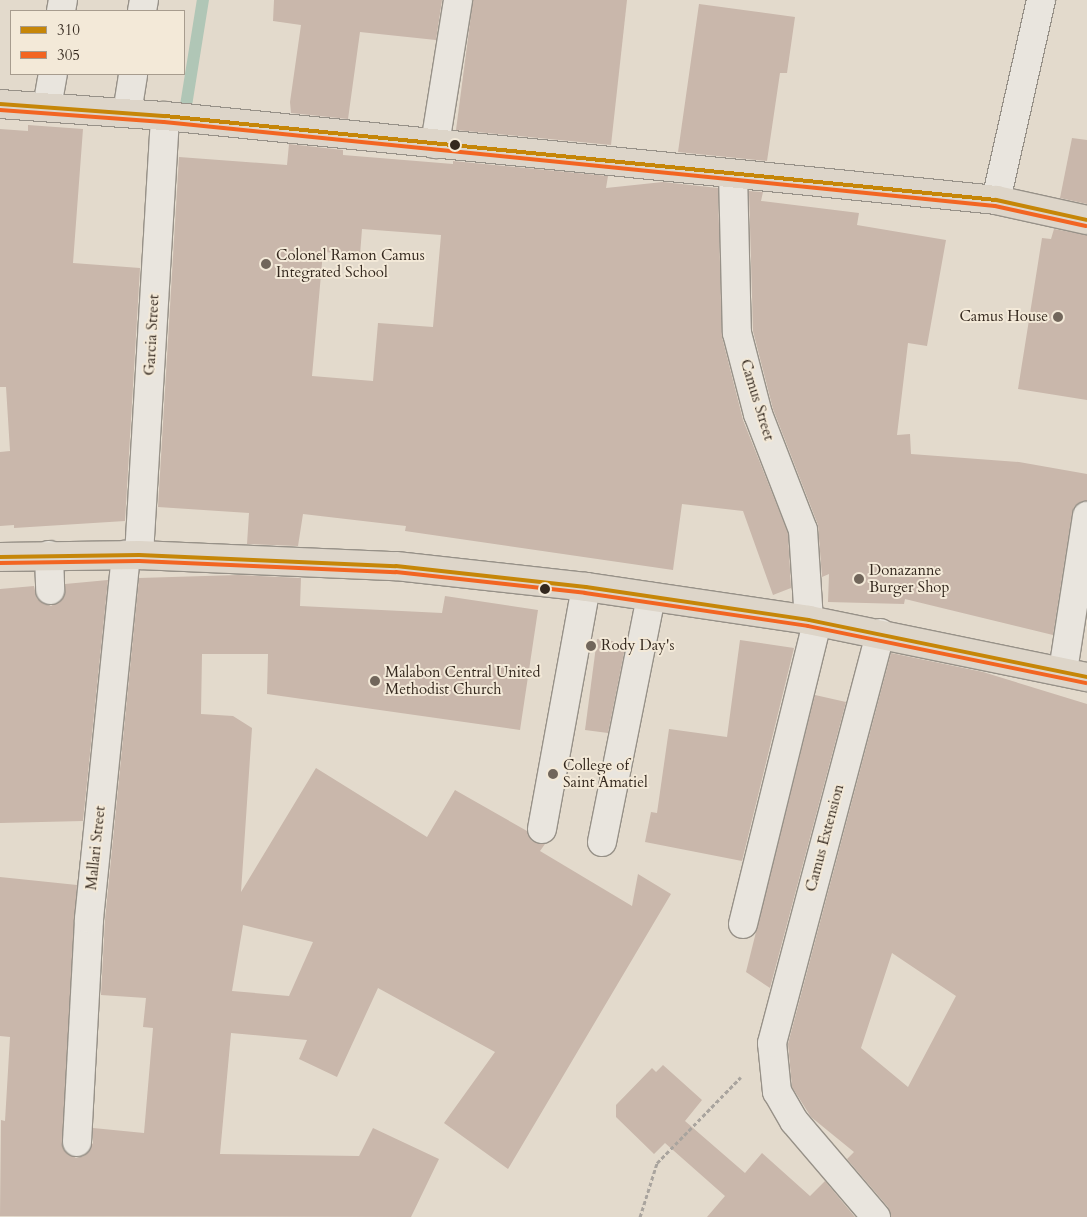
<!DOCTYPE html>
<html>
<head>
<meta charset="utf-8">
<style>
	body { margin:0 }
	#map { position:relative; width:1087px; height:1217px; overflow:hidden; background:#e3dacc; font-family:Cardo,serif }
	div>[style] { position:absolute }
	.stream>* { height:12px; margin:-6px; padding:0 6px; transform-origin:6px; border-radius:6px; background:#b0c6b6 }
	.building>* { inset:0; background:#c9b7ab }
	.path>* { height:3px; margin-top:-1.5px; transform-origin:0; background:repeating-linear-gradient(90deg,#a9a49e 0 4px,transparent 0 6.5px) }
	.roads { filter:drop-shadow(1px 0 #979188) drop-shadow(-1px 0 #979188) drop-shadow(0 1px #979188) drop-shadow(0 -1px #979188) }
	.minor>* { height:28px; margin:-14px; padding:0 14px; transform-origin:14px; border-radius:14px; background:#e9e5de }
	.major>* { height:28px; margin:-14px; padding:0 14px; transform-origin:14px; border-radius:14px; background:#ddd5c9 }
	.bus-1>* { height:4px; margin:-2px; padding:0 2px; transform-origin:2px; border-radius:2px; background:#c68608 }
	.bus-2>* { height:4px; margin:-2px; padding:0 2px; transform-origin:2px; border-radius:2px; background:#f26522 }
	.dots>* { width:14px; height:14px; translate:-50% -50%; box-sizing:border-box; border:2px solid #f3e9d8; border-radius:50% }
	span { translate:-50% -50%; white-space:nowrap; text-align:center; line-height:1.15; -webkit-text-stroke:4px #f3e9d8; paint-order:stroke }
	.poi-label { font-size:15px; color:#34281e }
	.left { translate:0 -50%; text-align:left }
	.right { translate:-100% -50%; text-align:right }
	.street-label { font-size:15px; color:#34281e }
	.legend { position:absolute; left:10px; top:10px; width:175px; height:65px; box-sizing:border-box; background:#f3e9d8; border:1px solid #a79c8e; margin:0; padding:6px 9px; list-style:none; font-size:15px; color:#34281e }
	.legend li { display:flex; align-items:center; gap:10px; height:25px }
	.legend b { width:25px; border:1px solid #a79c8e }
</style>
</head>
<body>
<div id="map">
	<div class="stream">
		<i style="left:184px;top:118px;width:120px;rotate:-80.9deg"></i>
	</div>
	<div class="building">
		<i style="clip-path:polygon(274px 0,442px 0,436px 40px,360px 32px,348px 119px,291px 113px,290px 102px,301px 25px,273px 21px)"></i>
		<i style="clip-path:polygon(473px 0,627px 0,611px 145px,456px 130px)"></i>
		<i style="clip-path:polygon(699px 4px,795px 17px,787px 73px,780px 73px,767px 161px,678px 152px)"></i>
		<i style="clip-path:polygon(28px 125px,83px 129px,73px 263px,140px 268px,125px 521px,14px 528px,14px 525px,0 526px,0 452px,10px 451px,6px 387px,0 387px,0 129px,28px 131px)"></i>
		<i style="clip-path:polygon(1072px 138px,1087px 140px,1087px 204px,1060px 198px)"></i>
		<i style="clip-path:polygon(evenodd,289px 144px,343px 150px,343px 155px,453px 164px,453px 161px,608px 176px,606px 188px,663px 182px,718px 188px,722px 337px,743px 420px,788px 533px,791px 588px,773px 595px,743px 511px,682px 504px,673px 570px,405px 531px,406px 526px,303px 514px,298px 546px,247px 544px,249px 513px,158px 507px,179px 157px,287px 165px,289px 144px,362px 229px,441px 235px,433px 327px,378px 323px,373px 381px,312px 376px,323px 252px,360px 255px,362px 229px)"></i>
		<i style="clip-path:polygon(749px 191px,763px 192px,761px 201px,859px 213px,857px 225px,946px 240px,927px 346px,908px 343px,897px 435px,910px 434px,911px 454px,1019px 462px,1087px 474px,1087px 501px,1075px 506px,1072px 514px,1053px 635px,905px 599px,904px 604px,828px 602px,829px 574px,822px 577px,818px 525px,773px 409px,753px 331px)"></i>
		<i style="clip-path:polygon(1054px 229px,1087px 235px,1087px 400px,1018px 389px,1042px 238px,1051px 239px)"></i>
		<i style="clip-path:polygon(evenodd,238px 575px,301px 578px,300px 606px,442px 613px,445px 596px,538px 610px,520px 730px,267px 694px,268px 654px,202px 654px,201px 714px,233px 716px,252px 728px,241px 892px,316px 768px,427px 837px,455px 790px,527px 831px,532px 841px,545px 844px,540px 851px,632px 906px,638px 874px,671px 894px,508px 1169px,444px 1123px,495px 1052px,378px 988px,337px 1077px,299px 1059px,307px 1040px,231px 1033px,220px 1154px,359px 1156px,373px 1128px,439px 1159px,411px 1217px,0 1216px,1px 1120px,5px 1121px,10px 1037px,0 1036px,0 877px,77px 885px,63px 1149px,76px 1158px,84px 1156px,93px 1143px,93px 1128px,144px 1133px,153px 1028px,143px 1027px,146px 998px,101px 995px,105px 920px,139px 578px,238px 575px,243px 925px,313px 942px,289px 996px,232px 991px,243px 925px)"></i>
		<i style="clip-path:polygon(108px 580px,83px 821px,0 823px,0 589px,34px 586px,37px 599px,51px 606px,63px 598px,65px 584px)"></i>
		<i style="clip-path:polygon(597px 639px,626px 643px,608px 733px,585px 730px)"></i>
		<i style="clip-path:polygon(740px 640px,794px 648px,742px 861px,645px 842px,651px 812px,657px 813px,669px 729px,727px 737px)"></i>
		<i style="clip-path:polygon(evenodd,891px 653px,983px 672px,1087px 704px,1087px 1217px,891px 1217px,888px 1207px,847px 1159px,854px 1152px,811px 1117px,792px 1087px,788px 1044px,891px 653px,892px 953px,956px 996px,908px 1087px,861px 1048px,892px 953px)"></i>
		<i style="clip-path:polygon(815px 695px,846px 702px,770px 988px,746px 972px)"></i>
		<i style="clip-path:polygon(663px 1065px,702px 1100px,685px 1121px,745px 1173px,762px 1153px,810px 1196px,825px 1181px,855px 1217px,707px 1217px,725px 1196px,665px 1143px,654px 1154px,616px 1117px,616px 1105px,652px 1068px,656px 1072px)"></i>
	</div>
	<div class="path">
		<i style="left:640px;top:1217px;width:57px;rotate:-72.5deg"></i>
		<i style="left:657px;top:1163px;width:120px;rotate:-45.7deg"></i>
	</div>
	<div class="roads">
		<div class="minor">
			<i style="left:61px;top:11px;width:11px;rotate:-80deg"></i>
			<i style="left:142px;top:11px;width:11px;rotate:-80deg"></i>
			<i style="left:47px;top:107px;width:34px;rotate:-80deg"></i>
			<i style="left:127px;top:113px;width:39px;rotate:-81deg"></i>
			<i style="left:435px;top:144px;width:146px;rotate:-80.9deg"></i>
			<i style="left:733px;top:174px;width:159px;rotate:88.6deg"></i>
			<i style="left:737px;top:333px;width:84px;rotate:75.5deg"></i>
			<i style="left:758px;top:414px;width:124px;rotate:68.8deg"></i>
			<i style="left:803px;top:530px;width:90px;rotate:86.2deg"></i>
			<i style="left:996px;top:200px;width:205px;rotate:-77.3deg"></i>
			<i style="left:49px;top:555px;width:35px;rotate:88deg"></i>
			<i style="left:139px;top:555px;width:440px;rotate:-86.6deg"></i>
			<i style="left:1063px;top:671px;width:157px;rotate:-81.2deg"></i>
			<i style="left:542px;top:829px;width:246px;rotate:-79.7deg"></i>
			<i style="left:602px;top:842px;width:250px;rotate:-78.7deg"></i>
			<i style="left:743px;top:924px;width:311px;rotate:-76.2deg"></i>
			<i style="left:77px;top:1142px;width:223px;rotate:-86.9deg"></i>
			<i style="left:89px;top:919px;width:366px;rotate:-84.2deg"></i>
			<i style="left:876px;top:1217px;width:126px;rotate:-130.5deg"></i>
			<i style="left:794px;top:1121px;width:34px;rotate:-120deg"></i>
			<i style="left:777px;top:1092px;width:49px;rotate:-95.8deg"></i>
			<i style="left:772px;top:1043px;width:424px;rotate:-75.2deg"></i>
		</div>
		<div class="major">
			<i style="left:0;top:104px;width:165px;rotate:4.2deg"></i>
			<i style="left:165px;top:116px;width:835px;rotate:5.77deg"></i>
			<i style="left:996px;top:200px;width:93px;rotate:12.4deg"></i>
			<i style="left:0;top:557px;width:139px;rotate:-0.8deg"></i>
			<i style="left:139px;top:555px;width:257px;rotate:2.5deg"></i>
			<i style="left:396px;top:566px;width:191px;rotate:6.3deg"></i>
			<i style="left:586px;top:587px;width:225px;rotate:8.4deg"></i>
			<i style="left:809px;top:620px;width:284px;rotate:11.6deg"></i>
		</div>
	</div>
	<div class="bus-1">
		<i style="left:0;top:104px;width:165px;rotate:4.2deg"></i>
		<i style="left:165px;top:116px;width:835px;rotate:5.77deg"></i>
		<i style="left:996px;top:200px;width:93px;rotate:12.4deg"></i>
		<i style="left:0;top:557px;width:139px;rotate:-0.8deg"></i>
		<i style="left:139px;top:555px;width:257px;rotate:2.5deg"></i>
		<i style="left:396px;top:566px;width:191px;rotate:6.3deg"></i>
		<i style="left:586px;top:587px;width:225px;rotate:8.4deg"></i>
		<i style="left:809px;top:620px;width:284px;rotate:11.6deg"></i>
	</div>
	<div class="bus-2">
		<i style="left:0;top:110px;width:164px;rotate:4.2deg"></i>
		<i style="left:164px;top:122px;width:835px;rotate:5.77deg"></i>
		<i style="left:995px;top:206px;width:93px;rotate:12.4deg"></i>
		<i style="left:0;top:563px;width:139px;rotate:-0.8deg"></i>
		<i style="left:139px;top:561px;width:257px;rotate:2.5deg"></i>
		<i style="left:396px;top:572px;width:190px;rotate:6.3deg"></i>
		<i style="left:585px;top:593px;width:225px;rotate:8.4deg"></i>
		<i style="left:808px;top:626px;width:284px;rotate:11.6deg"></i>
	</div>
	<div class="dots">
		<i style="left:455px;top:145px;background:#34281e"></i>
		<i style="left:266px;top:264px;background:#71665b"></i>
		<i style="left:1058px;top:317px;background:#71665b"></i>
		<i style="left:859px;top:579px;background:#71665b"></i>
		<i style="left:545px;top:589px;background:#34281e"></i>
		<i style="left:591px;top:646px;background:#71665b"></i>
		<i style="left:375px;top:681px;background:#71665b"></i>
		<i style="left:553px;top:774px;background:#71665b"></i>
	</div>
	<div class="poi-label">
		<span class="left" style="left:276px;top:264px">Colonel Ramon Camus<br>Integrated School</span>
		<span class="right" style="left:1048px;top:317px">Camus House</span>
		<span class="left" style="left:869px;top:579px">Donazanne<br>Burger Shop</span>
		<span class="left" style="left:601px;top:646px">Rody Day's</span>
		<span class="left" style="left:385px;top:681px">Malabon Central United<br>Methodist Church</span>
		<span class="left" style="left:563px;top:774px">College of<br>Saint Amatiel</span>
	</div>
	<div class="street-label">
		<span style="left:152px;top:335px;rotate:-87deg">Garcia Street</span>
		<span style="left:757px;top:400px;rotate:73deg">Camus Street</span>
		<span style="left:825px;top:838px;rotate:-75deg">Camus Extension</span>
		<span style="left:96px;top:848px;rotate:-84deg">Mallari Street</span>
	</div>
	<ul class="legend">
	<li><b style="height:6px;background:#c68608"></b>310</li>
	<li><b style="height:6px;background:#f26522"></b>305</li>
	</ul>
</div>
</body>
</html>
